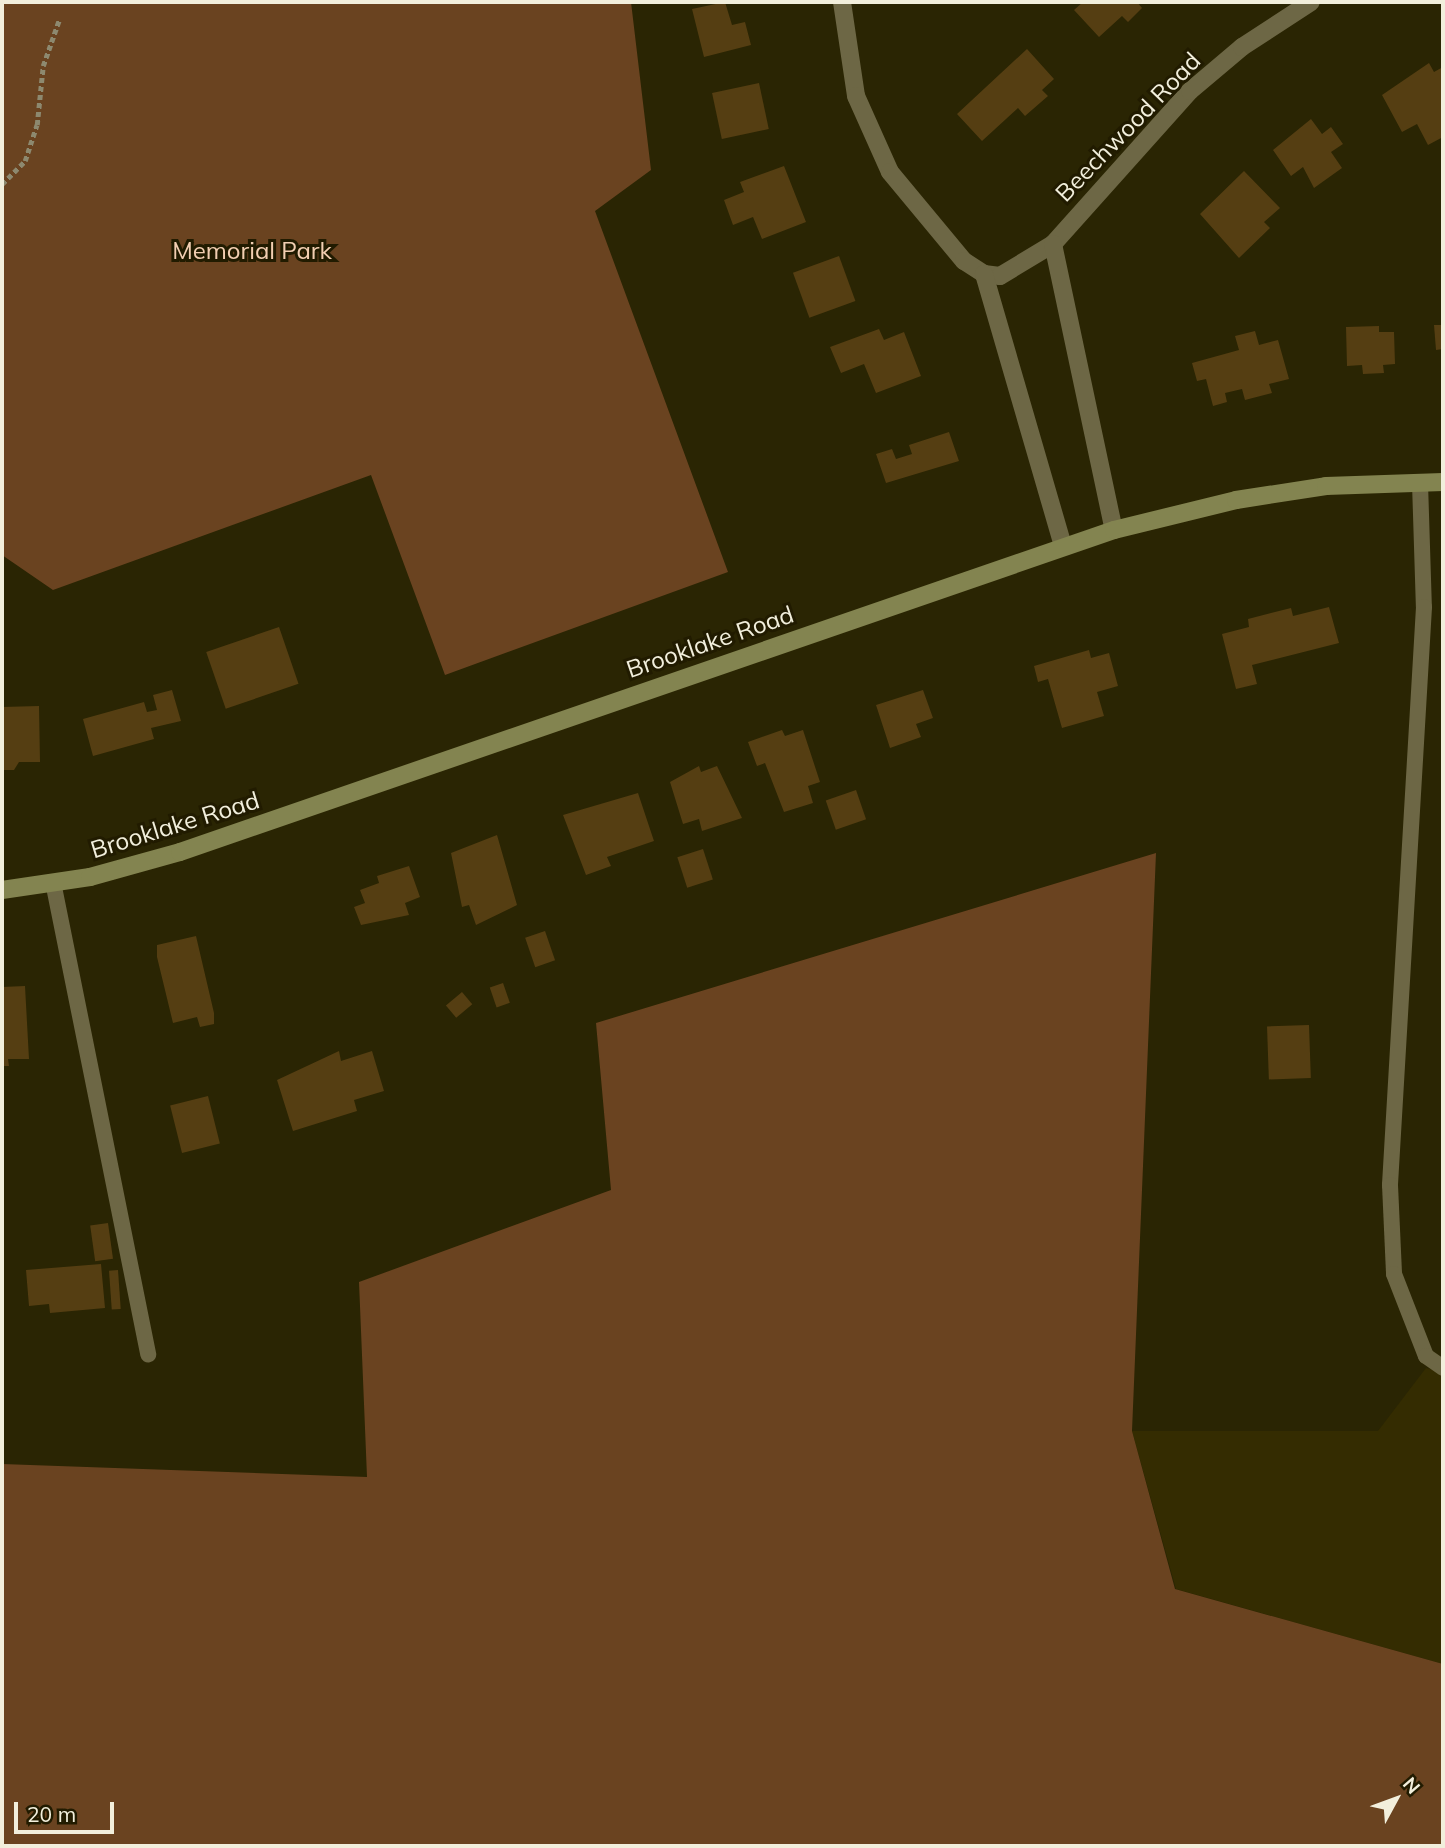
<!DOCTYPE html>
<html>
<head>
<meta charset="utf-8">
<style>
	body { margin:0 }
	#map { position:relative; width:1445px; height:1848px; overflow:hidden; background:#2a2503; font-family:Mulish,sans-serif }
	div>[style] { position:absolute }
	.built>* { inset:0; background:#342c01 }
	.green>* { inset:0; background:#6a4320 }
	.building>* { inset:0; background:#553e12; transform-origin:0 0 }
	.path>* { height:4.5px; margin-top:-2.25px; transform-origin:0; background:repeating-linear-gradient(90deg,#8d896f 0 5px,transparent 0 8.5px) }
	.lane>* { height:16px; margin:-8px; padding:0 8px; transform-origin:8px; border-radius:8px; background:#6d6745 }
	.street>* { height:18px; margin:-9px; padding:0 9px; transform-origin:9px; border-radius:9px; background:#6d6745 }
	.secondary>* { height:18px; margin:-9px; padding:0 9px; transform-origin:9px; border-radius:9px; background:#838450 }
	span { translate:-50% -50%; white-space:nowrap; text-align:center; line-height:1.15; -webkit-text-stroke:6px #211b00; paint-order:stroke }
	.street-label { font-size:24px; color:#f2efdc }
	.park-label { font-size:24px; color:#f2ceb1 }
	.frame { position:absolute; inset:0; border:4px solid #f2efdc; pointer-events:none }
	.north { position:absolute; left:1361px; top:1764px; width:70px; height:70px; -webkit-text-stroke:5px #211b00; paint-order:stroke; rotate:49deg; font-size:19px; font-weight:700; line-height:28px; text-align:center; color:#f2efdc }
	.north::after { content:''; display:block; margin:auto; width:24px; height:32px; background:#f2efdc; clip-path:polygon(50% 0,100% 100%,50% 72%,0 100%) }
	.scale { position:absolute; left:14px; top:1802px; width:100px; height:32px; box-sizing:border-box; border:4px solid #f2efdc; border-top:0; padding-left:9px; font-size:21px; line-height:24px; white-space:nowrap; color:#f2efdc; -webkit-text-stroke:5px #211b00; paint-order:stroke }
</style>
</head>
<body>
<div id="map">
	<div class="built">
		<i style="clip-path:polygon(1426px 1368px,1443px 1372px,1443px 1664px,1176px 1589px,1132px 1431px,1378px 1431px)"></i>
	</div>
	<div class="green">
		<i style="clip-path:polygon(2px 2px,631px 2px,651px 170px,595px 211px,728px 572px,445px 675px,371px 475px,53px 590px,2px 555px)"></i>
		<i style="clip-path:polygon(1156px 853px,1132px 1431px,1175px 1589px,1443px 1664px,1443px 1846px,2px 1846px,2px 1464px,367px 1477px,359px 1282px,611px 1190px,596px 1023px)"></i>
	</div>
	<div class="building">
		<i style="clip-path:polygon(725px 2px,732px 25px,745px 22px,751px 45px,704px 57px,692px 9px)"></i>
		<i style="clip-path:polygon(1083px 2px,1137px 2px,1142px 8px,1128px 22px,1122px 16px,1099px 37px,1074px 10px)"></i>
		<i style="clip-path:polygon(1027px 49px,1054px 79px,1042px 90px,1048px 96px,1025px 116px,1018px 108px,982px 141px,957px 114px)"></i>
		<i style="clip-path:polygon(1429px 63px,1434px 72px,1443px 67px,1443px 137px,1428px 145px,1417px 124px,1402px 132px,1382px 95px)"></i>
		<i style="left:759px;top:83px;width:47px;height:48px;rotate:78deg"></i>
		<i style="clip-path:polygon(1311px 119px,1322px 134px,1331px 127px,1343px 144px,1331px 152px,1342px 168px,1314px 188px,1303px 167px,1291px 176px,1273px 150px)"></i>
		<i style="clip-path:polygon(784px 166px,806px 222px,762px 239px,753px 217px,733px 225px,724px 200px,744px 192px,740px 182px)"></i>
		<i style="clip-path:polygon(1244px 171px,1280px 208px,1264px 222px,1270px 228px,1239px 258px,1200px 214px)"></i>
		<i style="left:839px;top:256px;width:48px;height:49px;rotate:70deg"></i>
		<i style="clip-path:polygon(1434px 325px,1443px 325px,1443px 349px,1436px 350px)"></i>
		<i style="clip-path:polygon(1379px 326px,1379px 332px,1394px 332px,1395px 364px,1383px 365px,1384px 373px,1363px 374px,1362px 365px,1347px 366px,1346px 327px)"></i>
		<i style="clip-path:polygon(879px 329px,884px 340px,904px 332px,921px 376px,876px 393px,864px 364px,841px 373px,830px 347px)"></i>
		<i style="clip-path:polygon(1255px 331px,1259px 345px,1278px 340px,1289px 379px,1269px 384px,1272px 393px,1245px 400px,1242px 389px,1225px 393px,1227px 402px,1213px 406px,1206px 379px,1197px 381px,1192px 363px,1239px 350px,1235px 336px)"></i>
		<i style="clip-path:polygon(949px 432px,959px 461px,886px 483px,876px 454px,892px 449px,896px 459px,912px 454px,909px 445px)"></i>
		<i style="clip-path:polygon(1329px 607px,1339px 643px,1252px 665px,1257px 684px,1236px 689px,1222px 634px,1249px 627px,1248px 619px,1291px 608px,1293px 616px)"></i>
		<i style="left:279px;top:627px;width:60px;height:77px;rotate:71deg"></i>
		<i style="clip-path:polygon(1089px 650px,1091px 658px,1109px 653px,1118px 686px,1097px 692px,1104px 716px,1062px 728px,1048px 679px,1038px 682px,1034px 666px)"></i>
		<i style="clip-path:polygon(172px 690px,181px 721px,151px 728px,154px 739px,93px 756px,83px 719px,144px 702px,147px 712px,157px 710px,153px 695px)"></i>
		<i style="clip-path:polygon(923px 690px,933px 718px,916px 724px,921px 737px,890px 748px,876px 705px)"></i>
		<i style="clip-path:polygon(39px 706px,40px 762px,19px 762px,14px 770px,4px 770px,2px 707px)"></i>
		<i style="clip-path:polygon(782px 730px,785px 736px,803px 730px,820px 782px,808px 786px,813px 803px,784px 812px,765px 763px,757px 766px,748px 742px)"></i>
		<i style="clip-path:polygon(699px 766px,701px 772px,717px 766px,742px 818px,702px 831px,699px 819px,683px 824px,670px 782px)"></i>
		<i style="left:856px;top:790px;width:31px;height:32px;rotate:71deg"></i>
		<i style="clip-path:polygon(638px 793px,654px 841px,607px 857px,611px 866px,586px 875px,563px 815px)"></i>
		<i style="clip-path:polygon(497px 835px,517px 905px,476px 925px,469px 905px,462px 907px,451px 853px)"></i>
		<i style="left:703px;top:849px;width:32px;height:27px;rotate:72deg"></i>
		<i style="clip-path:polygon(409px 866px,420px 897px,405px 903px,409px 915px,361px 925px,354px 907px,365px 903px,360px 890px,379px 883px,377px 876px)"></i>
		<i style="left:545px;top:931px;width:31px;height:21px;rotate:71deg"></i>
		<i style="clip-path:polygon(196px 936px,214px 1013px,214px 1024px,200px 1027px,197px 1017px,173px 1023px,157px 957px,157px 945px)"></i>
		<i style="left:503px;top:983px;width:21px;height:14px;rotate:71deg"></i>
		<i style="clip-path:polygon(25px 986px,29px 1059px,8px 1059px,9px 1066px,2px 1066px,2px 987px)"></i>
		<i style="left:462px;top:992px;width:16px;height:21px;rotate:50deg"></i>
		<i style="left:1309px;top:1025px;width:53px;height:42px;rotate:88deg"></i>
		<i style="clip-path:polygon(339px 1051px,341px 1061px,372px 1051px,384px 1091px,354px 1100px,357px 1111px,293px 1131px,277px 1080px)"></i>
		<i style="left:208px;top:1096px;width:49px;height:39px;rotate:76deg"></i>
		<i style="left:108px;top:1223px;width:36px;height:18px;rotate:82deg"></i>
		<i style="clip-path:polygon(101px 1264px,105px 1308px,50px 1313px,49px 1304px,29px 1306px,26px 1270px)"></i>
		<i style="left:118px;top:1270px;width:39px;height:9px;rotate:86deg"></i>
	</div>
	<div class="path">
		<i style="left:2px;top:184px;width:33px;rotate:-45deg"></i>
		<i style="left:25px;top:161px;width:38px;rotate:-72deg"></i>
		<i style="left:37px;top:125px;width:59px;rotate:-84.2deg"></i>
		<i style="left:43px;top:66px;width:49px;rotate:-70.8deg"></i>
	</div>
	<div class="lane">
		<i style="left:1420px;top:483px;width:124px;rotate:88.2deg"></i>
		<i style="left:1424px;top:607px;width:579px;rotate:93.37deg"></i>
		<i style="left:1390px;top:1185px;width:89px;rotate:87.4deg"></i>
		<i style="left:1394px;top:1274px;width:88px;rotate:68.7deg"></i>
		<i style="left:1426px;top:1356px;width:21px;rotate:35deg"></i>
		<i style="left:53px;top:882px;width:482px;rotate:78.6deg"></i>
	</div>
	<div class="street">
		<i style="left:842px;top:2px;width:95px;rotate:81.5deg"></i>
		<i style="left:856px;top:96px;width:83px;rotate:65.9deg"></i>
		<i style="left:890px;top:172px;width:116px;rotate:50.3deg"></i>
		<i style="left:964px;top:261px;width:24px;rotate:33deg"></i>
		<i style="left:984px;top:274px;width:16px;rotate:7deg"></i>
		<i style="left:1000px;top:276px;width:62px;rotate:-31.1deg"></i>
		<i style="left:1053px;top:244px;width:205px;rotate:-48.2deg"></i>
		<i style="left:1190px;top:91px;width:68px;rotate:-40.2deg"></i>
		<i style="left:1242px;top:47px;width:82px;rotate:-33.1deg"></i>
		<i style="left:1053px;top:244px;width:292px;rotate:78deg"></i>
		<i style="left:984px;top:274px;width:283px;rotate:73.8deg"></i>
	</div>
	<div class="secondary">
		<i style="left:2px;top:890px;width:89px;rotate:-8.4deg"></i>
		<i style="left:90px;top:877px;width:93px;rotate:-15.5deg"></i>
		<i style="left:180px;top:852px;width:988px;rotate:-19.02deg"></i>
		<i style="left:1114px;top:530px;width:126px;rotate:-13.8deg"></i>
		<i style="left:1236px;top:500px;width:91px;rotate:-8.8deg"></i>
		<i style="left:1326px;top:486px;width:117px;rotate:-2deg"></i>
	</div>
	<div class="street-label">
		<span style="left:1128px;top:127px;rotate:-46deg">Beechwood Road</span>
		<span style="left:710px;top:642px;rotate:-19deg">Brooklake Road</span>
		<span style="left:175px;top:825px;rotate:-17deg">Brooklake Road</span>
	</div>
	<div class="park-label">
		<span style="left:252px;top:251px">Memorial Park</span>
	</div>
	<div class="frame"></div>
	<div class="north">N</div>
	<div class="scale">20 m</div>
</div>
</body>
</html>
